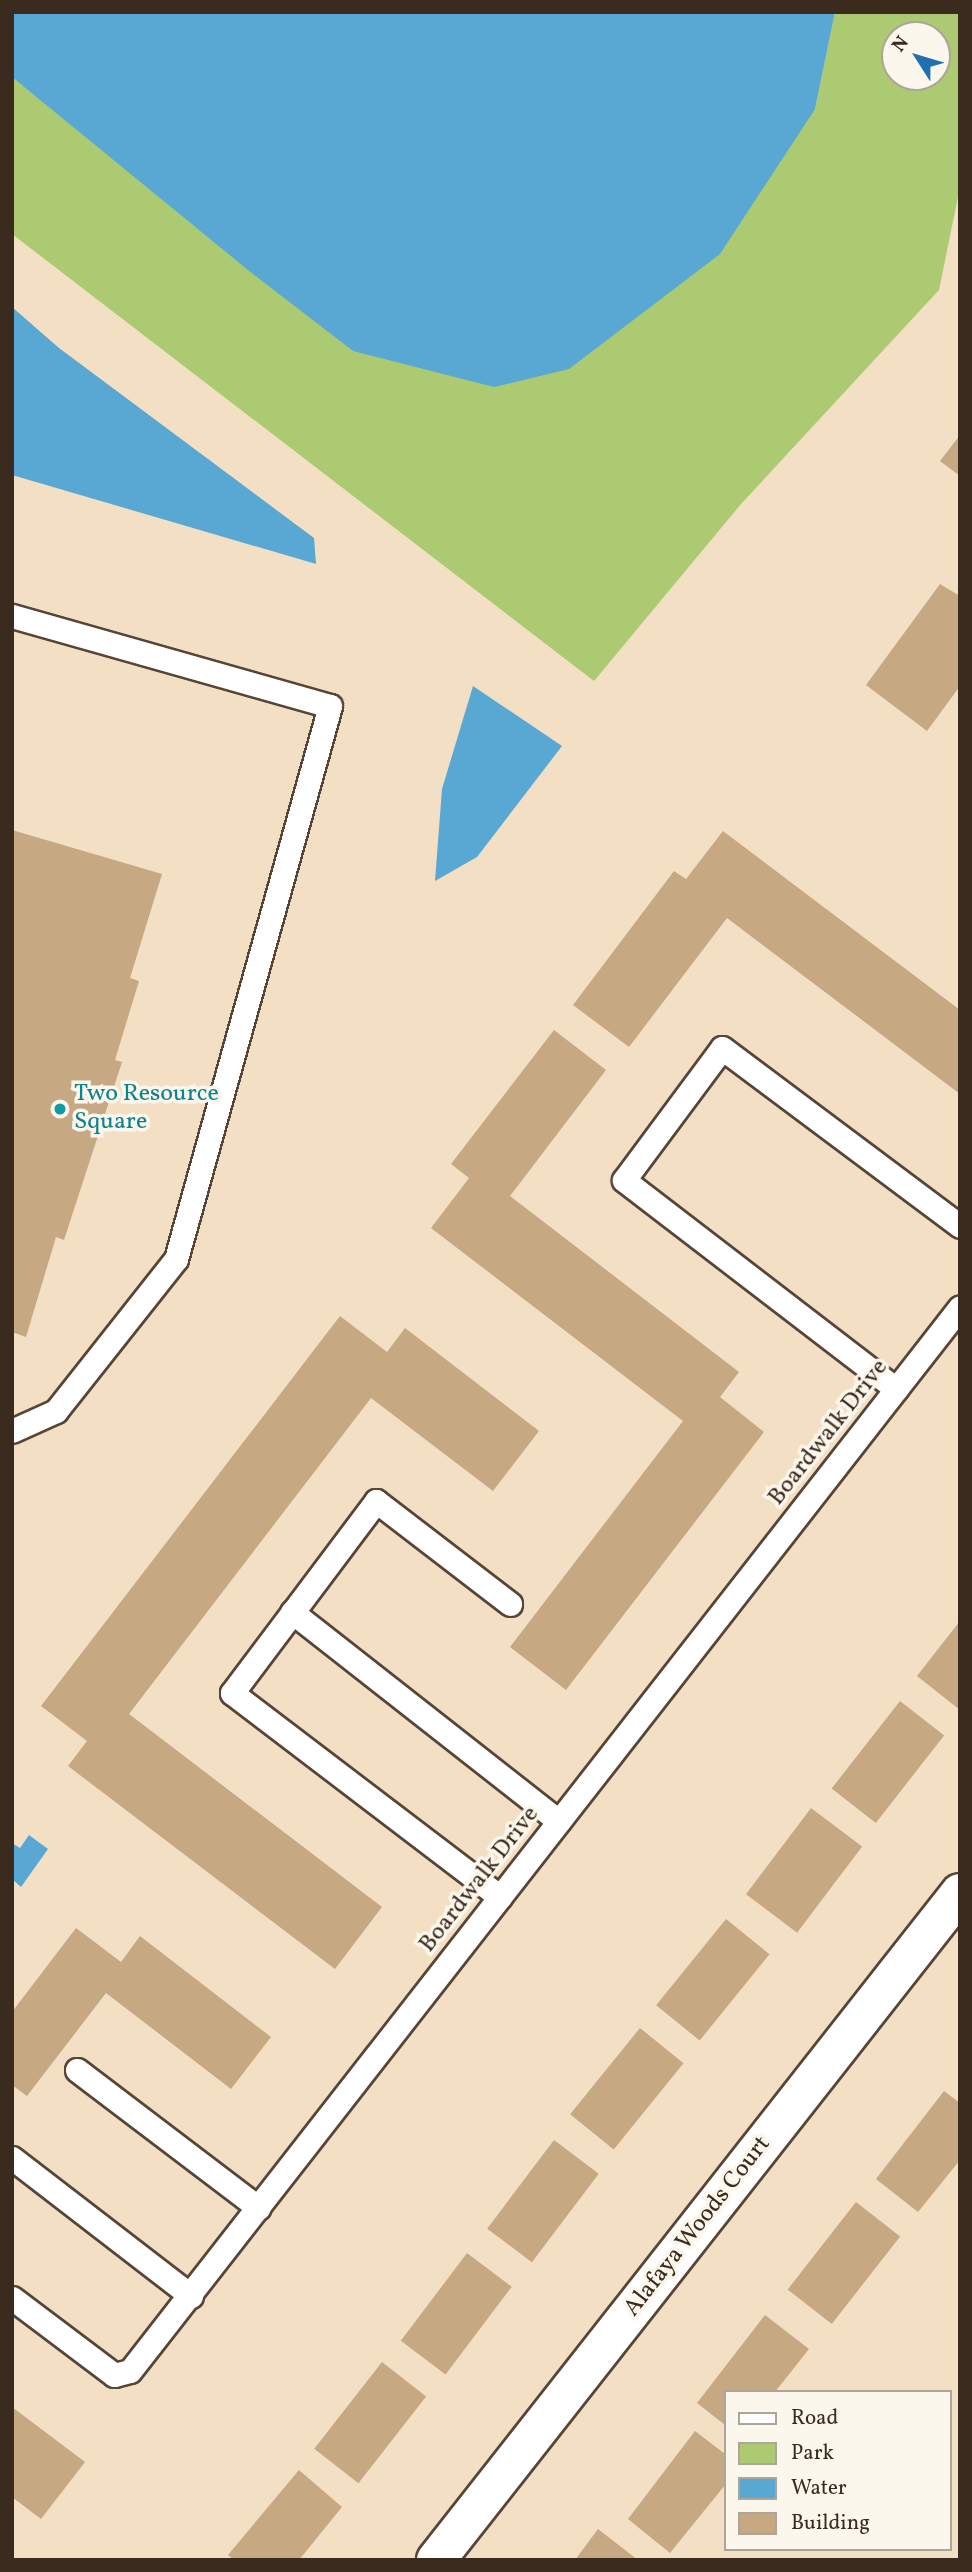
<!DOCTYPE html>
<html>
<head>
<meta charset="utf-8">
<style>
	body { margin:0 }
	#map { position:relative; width:972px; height:2572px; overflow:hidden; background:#f3dfc3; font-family:Vollkorn,serif }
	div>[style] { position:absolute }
	.green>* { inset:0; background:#abca71 }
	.water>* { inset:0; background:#59a7d3 }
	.building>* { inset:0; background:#c6a882; transform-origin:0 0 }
	.roads { filter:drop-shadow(2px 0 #574537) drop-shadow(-2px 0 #574537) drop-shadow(0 2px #574537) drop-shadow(0 -2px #574537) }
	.lane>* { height:23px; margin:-11.5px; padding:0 11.5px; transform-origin:11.5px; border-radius:11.5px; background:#fff }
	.street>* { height:38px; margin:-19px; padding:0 19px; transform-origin:19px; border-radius:19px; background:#fff }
	.dots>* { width:19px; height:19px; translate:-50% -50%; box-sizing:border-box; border:4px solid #fbf7ec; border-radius:50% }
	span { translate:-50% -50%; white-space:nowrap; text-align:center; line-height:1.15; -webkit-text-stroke:7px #fbf7ec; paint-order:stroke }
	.culture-label { font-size:24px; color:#0d838f }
	.left { translate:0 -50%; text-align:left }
	.street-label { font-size:24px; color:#3b2a1e }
	.frame { position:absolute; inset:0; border:14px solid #3b2a1e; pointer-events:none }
	.legend { position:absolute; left:724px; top:2390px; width:228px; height:161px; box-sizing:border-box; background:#fbf7ec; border:2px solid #aea59a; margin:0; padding:9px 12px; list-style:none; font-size:21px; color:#3b2a1e }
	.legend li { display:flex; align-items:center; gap:14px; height:35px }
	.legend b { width:35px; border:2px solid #aea59a }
	.north { position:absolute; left:881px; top:21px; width:70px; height:70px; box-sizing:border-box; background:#fbf7ec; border:2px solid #aea59a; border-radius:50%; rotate:307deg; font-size:19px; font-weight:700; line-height:28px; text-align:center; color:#3b2a1e }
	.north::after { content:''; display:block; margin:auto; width:24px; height:32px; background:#1f6fb2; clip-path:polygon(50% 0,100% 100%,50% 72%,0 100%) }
</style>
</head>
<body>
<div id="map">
	<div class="green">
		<i style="clip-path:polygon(evenodd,835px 12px,960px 12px,960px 187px,939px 290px,741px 504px,594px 681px,12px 234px,12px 77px,353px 351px,815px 109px,835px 12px,895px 35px,937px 35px,937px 77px,895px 77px,895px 35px)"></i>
	</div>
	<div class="water">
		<i style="clip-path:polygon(12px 12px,835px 12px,815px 109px,720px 254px,569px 369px,494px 387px,353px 351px,248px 270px,12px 77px)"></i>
		<i style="clip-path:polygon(12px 307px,59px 348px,314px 538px,316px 564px,12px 475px)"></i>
		<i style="clip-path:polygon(473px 686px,562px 746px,477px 857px,435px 881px,442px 789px)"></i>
		<i style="clip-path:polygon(29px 1835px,48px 1849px,21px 1887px,12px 1879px,12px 1843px,20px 1848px)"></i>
	</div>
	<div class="building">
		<i style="clip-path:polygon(960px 435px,960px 476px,940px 461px)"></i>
		<i style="clip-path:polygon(940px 584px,960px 596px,960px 686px,927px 731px,866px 685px)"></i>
		<i style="clip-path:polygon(12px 830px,162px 874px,130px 978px,139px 981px,115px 1060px,122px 1062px,64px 1240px,56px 1237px,26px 1337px,12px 1332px)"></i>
		<i style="clip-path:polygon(723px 831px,960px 1010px,960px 1094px,727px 918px,629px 1047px,573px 1005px,674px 871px,686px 879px)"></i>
		<i style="clip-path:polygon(554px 1030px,606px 1070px,510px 1196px,739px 1372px,720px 1397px,764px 1432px,566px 1690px,510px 1647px,683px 1421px,431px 1228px,469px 1178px,451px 1164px)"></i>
		<i style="clip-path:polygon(340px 1316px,387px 1352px,405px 1328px,539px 1431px,493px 1491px,371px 1398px,129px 1714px,382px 1907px,335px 1969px,68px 1766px,87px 1741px,41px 1706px)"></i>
		<i style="clip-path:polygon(960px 1621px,960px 1710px,917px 1676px)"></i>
		<i style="left:900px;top:1701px;width:56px;height:111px;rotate:38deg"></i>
		<i style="left:811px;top:1808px;width:64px;height:108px;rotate:37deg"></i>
		<i style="left:726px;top:1919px;width:56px;height:111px;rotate:39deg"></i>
		<i style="clip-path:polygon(76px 1928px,121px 1962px,140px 1936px,271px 2037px,231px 2089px,106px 1993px,27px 2096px,12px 2085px,12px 2012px)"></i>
		<i style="left:640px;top:2028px;width:56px;height:111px;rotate:39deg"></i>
		<i style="clip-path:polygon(944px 2091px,960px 2103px,960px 2160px,918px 2212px,876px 2179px)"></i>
		<i style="left:554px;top:2140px;width:56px;height:111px;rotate:37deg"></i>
		<i style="left:856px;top:2202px;width:56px;height:111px;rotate:38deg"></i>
		<i style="left:467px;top:2253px;width:56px;height:110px;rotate:37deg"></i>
		<i style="clip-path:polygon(765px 2315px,809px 2349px,775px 2392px,725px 2392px,725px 2425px,697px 2403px)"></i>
		<i style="left:382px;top:2362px;width:56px;height:110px;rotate:38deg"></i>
		<i style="clip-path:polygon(12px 2407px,85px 2462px,41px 2519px,12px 2497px)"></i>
		<i style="clip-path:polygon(695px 2431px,725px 2454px,725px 2485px,670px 2553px,628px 2519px)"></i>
		<i style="clip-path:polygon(299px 2470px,342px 2507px,299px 2560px,234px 2560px,228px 2555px)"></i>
		<i style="clip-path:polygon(598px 2529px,638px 2560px,575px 2560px)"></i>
	</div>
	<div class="roads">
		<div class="lane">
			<i style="left:12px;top:616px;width:330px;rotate:15.8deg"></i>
			<i style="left:330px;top:706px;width:574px;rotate:105.56deg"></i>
			<i style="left:176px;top:1259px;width:194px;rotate:128.3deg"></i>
			<i style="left:56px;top:1411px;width:48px;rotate:155.6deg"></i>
			<i style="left:896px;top:1389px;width:343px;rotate:-142.5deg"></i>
			<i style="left:624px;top:1180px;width:164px;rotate:-53.4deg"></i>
			<i style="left:722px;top:1048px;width:297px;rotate:36.8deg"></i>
			<i style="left:292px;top:1612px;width:339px;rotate:38.1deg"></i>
			<i style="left:500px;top:1897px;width:337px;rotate:-142.7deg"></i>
			<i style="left:232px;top:1693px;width:240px;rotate:-53.1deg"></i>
			<i style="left:376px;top:1501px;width:169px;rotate:37.5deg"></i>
			<i style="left:77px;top:2070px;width:228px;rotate:37.2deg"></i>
			<i style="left:12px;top:2158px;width:226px;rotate:37.6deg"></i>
			<i style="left:12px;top:2298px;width:128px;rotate:37deg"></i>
			<i style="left:114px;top:2375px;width:16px;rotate:-14deg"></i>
			<i style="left:130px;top:2371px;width:1349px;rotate:-52.04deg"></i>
		</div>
		<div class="street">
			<i style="left:436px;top:2560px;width:848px;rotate:-51.85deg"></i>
		</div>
	</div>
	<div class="dots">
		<i style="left:60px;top:1109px;background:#0f9aa8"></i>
	</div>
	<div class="culture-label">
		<span class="left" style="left:74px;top:1109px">Two Resource<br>Square</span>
	</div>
	<div class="street-label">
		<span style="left:829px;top:1433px;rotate:-52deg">Boardwalk Drive</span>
		<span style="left:480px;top:1880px;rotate:-52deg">Boardwalk Drive</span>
		<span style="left:698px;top:2227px;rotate:-52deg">Alafaya Woods Court</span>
	</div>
	<div class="frame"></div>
	<ul class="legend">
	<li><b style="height:9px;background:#fff"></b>Road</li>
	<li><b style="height:19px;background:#abca71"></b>Park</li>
	<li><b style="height:19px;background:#59a7d3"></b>Water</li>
	<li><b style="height:19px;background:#c6a882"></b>Building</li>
	</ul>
	<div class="north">N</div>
</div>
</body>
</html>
